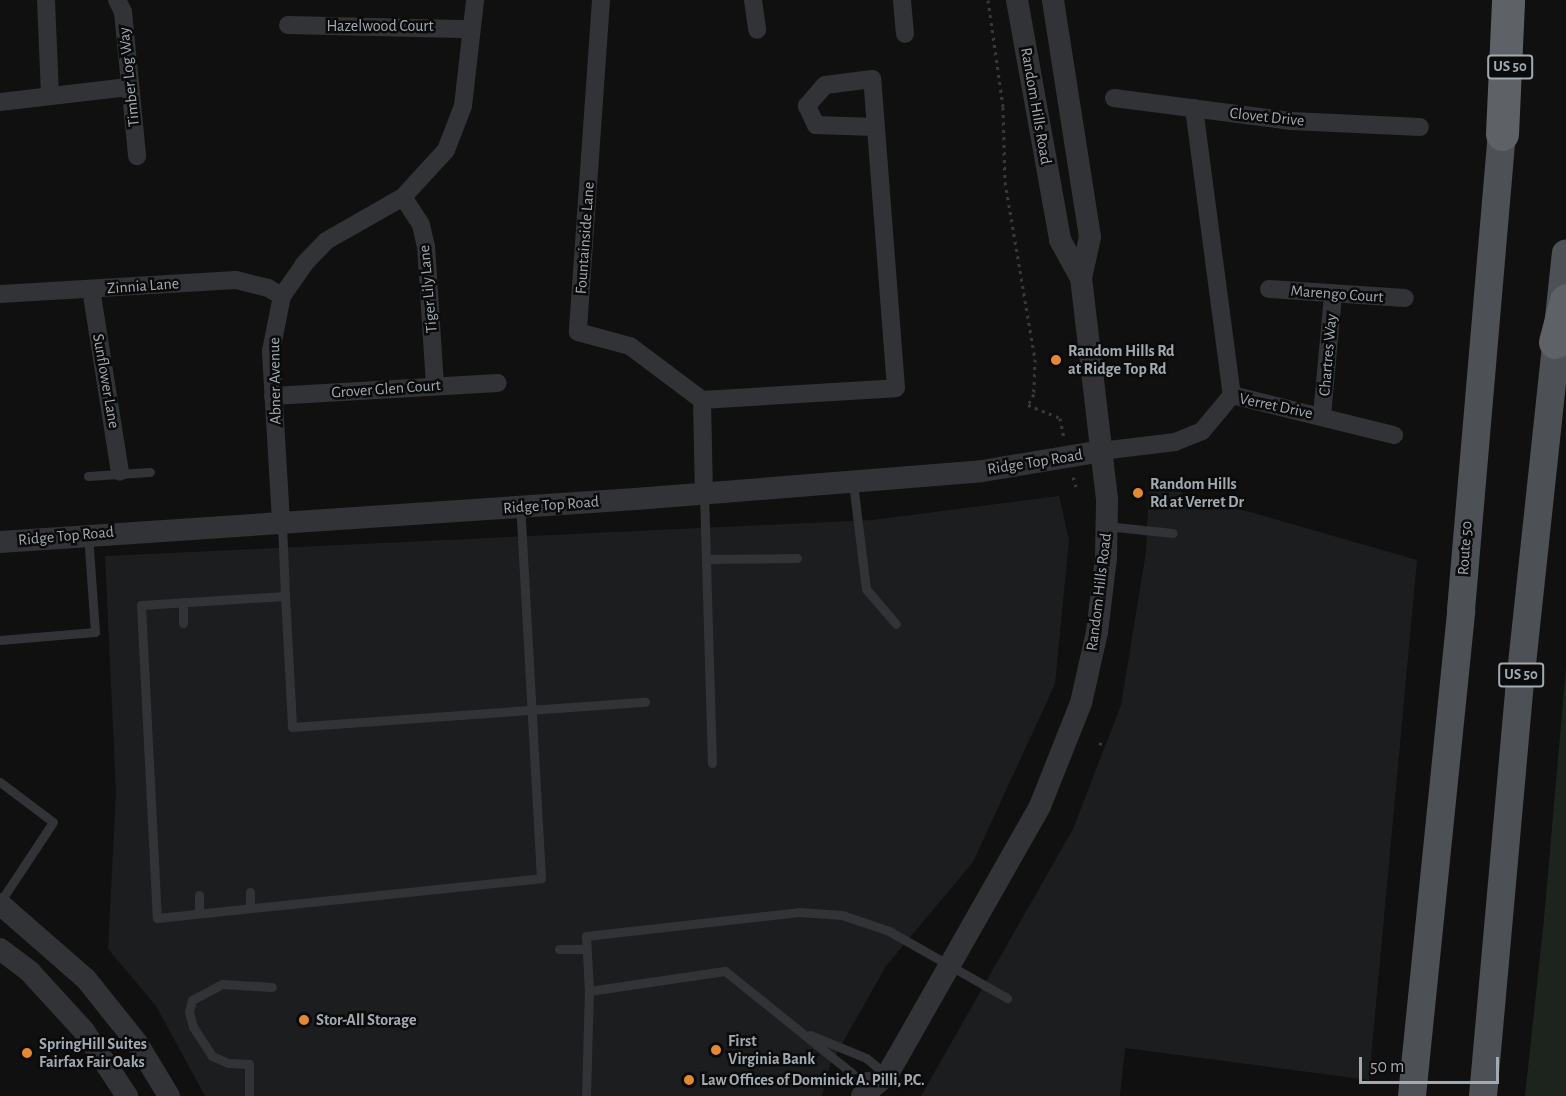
<!DOCTYPE html>
<html>
<head>
<meta charset="utf-8">
<style>
	body { margin:0 }
	#map { position:relative; width:1566px; height:1096px; overflow:hidden; background:#101011; font-family:"Alegreya Sans",sans-serif }
	div>[style] { position:absolute }
	.built>* { inset:0; background:#1c1d1e }
	.green>* { inset:0; background:#1d241d }
	.path>* { height:3px; margin-top:-1.5px; transform-origin:0; background:repeating-linear-gradient(90deg,#373a3d 0 3px,transparent 0 7.5px) }
	.service>* { height:9px; margin:-4.5px; padding:0 4.5px; transform-origin:4.5px; border-radius:4.5px; background:#313336 }
	.minor>* { height:18px; margin:-9px; padding:0 9px; transform-origin:9px; border-radius:9px; background:#313336 }
	.tertiary>* { height:22px; margin:-11px; padding:0 11px; transform-origin:11px; border-radius:11px; background:#313336 }
	.primary>* { height:28px; margin:-14px; padding:0 14px; transform-origin:14px; border-radius:14px; background:#4d5055 }
	.motorway>* { height:33px; margin:-16.5px; padding:0 16.5px; transform-origin:16.5px; border-radius:16.5px; background:#5e6267 }
	.dots>* { width:16px; height:16px; translate:-50% -50%; box-sizing:border-box; border:3px solid #0b0b0c; border-radius:50% }
	span { translate:-50% -50%; white-space:nowrap; text-align:center; line-height:1.15; -webkit-text-stroke:5px #0b0b0c; paint-order:stroke }
	.shield-label span { padding:2px 4px; background:#0b0b0c; border:2px solid; border-radius:4px; -webkit-text-stroke-width:0 }
	.shield-label { font-size:15px; color:#a2aab1; font-weight:700 }
	.street-label { font-size:16px; color:#a2aab1 }
	.poi-label { font-size:16px; color:#a2aab1; font-weight:700 }
	.left { translate:0 -50%; text-align:left }
	.scale { position:absolute; left:1359px; top:1057px; width:140px; height:27px; box-sizing:border-box; border:3px solid #a2aab1; border-top:0; padding-left:8px; font-size:18px; line-height:21px; white-space:nowrap; color:#a2aab1; -webkit-text-stroke:4px #0b0b0c; paint-order:stroke }
</style>
</head>
<body>
<div id="map">
	<div class="built">
		<i style="clip-path:polygon(1149px 483px,1417px 560px,1369px 1080px,1125px 1048px,1120px 1096px,921px 1096px,1073px 829px,1121px 705px,1146px 552px)"></i>
		<i style="clip-path:polygon(1059px 496px,1069px 540px,1055px 684px,973px 862px,886px 966px,830px 1065px,822px 1096px,205px 1096px,156px 1006px,108px 949px,116px 792px,105px 556px,872px 520px)"></i>
	</div>
	<div class="green">
		<i style="clip-path:polygon(1566px 667px,1566px 1096px,1525px 1096px,1544px 919px)"></i>
	</div>
	<div class="path">
		<i style="left:988px;top:0;width:108px;rotate:82deg"></i>
		<i style="left:1003px;top:107px;width:75px;rotate:88.5deg"></i>
		<i style="left:1005px;top:182px;width:180px;rotate:80.4deg"></i>
		<i style="left:1035px;top:359px;width:35px;rotate:92deg"></i>
		<i style="left:1034px;top:394px;width:13px;rotate:119deg"></i>
		<i style="left:1028px;top:405px;width:35px;rotate:22deg"></i>
		<i style="left:1060px;top:418px;width:20px;rotate:79deg"></i>
		<i style="left:1073px;top:477px;width:10px;rotate:73deg"></i>
		<i style="left:1100px;top:745px;width:7px;rotate:-74deg"></i>
	</div>
	<div class="service">
		<i style="left:88px;top:476px;width:62px;rotate:-3.7deg"></i>
		<i style="left:853px;top:483px;width:107px;rotate:83deg"></i>
		<i style="left:866px;top:589px;width:46px;rotate:49.4deg"></i>
		<i style="left:704px;top:494px;width:269px;rotate:88.3deg"></i>
		<i style="left:282px;top:524px;width:72px;rotate:87.6deg"></i>
		<i style="left:285px;top:596px;width:144px;rotate:176.4deg"></i>
		<i style="left:141px;top:605px;width:313px;rotate:87.1deg"></i>
		<i style="left:157px;top:918px;width:386px;rotate:-5.9deg"></i>
		<i style="left:541px;top:878px;width:372px;rotate:-93.2deg"></i>
		<i style="left:1106px;top:526px;width:67px;rotate:6deg"></i>
		<i style="left:706px;top:559px;width:91px;rotate:-0.6deg"></i>
		<i style="left:285px;top:596px;width:131px;rotate:86.9deg"></i>
		<i style="left:292px;top:727px;width:354px;rotate:-4.1deg"></i>
		<i style="left:183px;top:602px;width:21px;rotate:90deg"></i>
		<i style="left:0;top:640px;width:95px;rotate:-4.8deg"></i>
		<i style="left:95px;top:632px;width:97px;rotate:-94.1deg"></i>
		<i style="left:0;top:782px;width:66px;rotate:37deg"></i>
		<i style="left:53px;top:822px;width:96px;rotate:123.5deg"></i>
		<i style="left:250px;top:908px;width:16px;rotate:-90deg"></i>
		<i style="left:199px;top:913px;width:18px;rotate:-90deg"></i>
		<i style="left:559px;top:949px;width:27px"></i>
		<i style="left:589px;top:991px;width:55px;rotate:-93.1deg"></i>
		<i style="left:586px;top:936px;width:214px;rotate:-6.4deg"></i>
		<i style="left:799px;top:912px;width:43px;rotate:4deg"></i>
		<i style="left:842px;top:915px;width:50px;rotate:18.8deg"></i>
		<i style="left:889px;top:931px;width:136px;rotate:29.6deg"></i>
		<i style="left:810px;top:1035px;width:61px;rotate:22.3deg"></i>
		<i style="left:866px;top:1058px;width:27px;rotate:39deg"></i>
		<i style="left:249px;top:1096px;width:32px;rotate:-90deg"></i>
		<i style="left:249px;top:1064px;width:21px;rotate:-177deg"></i>
		<i style="left:228px;top:1063px;width:17px;rotate:-156deg"></i>
		<i style="left:212px;top:1056px;width:35px;rotate:-123deg"></i>
		<i style="left:193px;top:1027px;width:16px;rotate:-105deg"></i>
		<i style="left:189px;top:1012px;width:12px;rotate:-76deg"></i>
		<i style="left:192px;top:1000px;width:34px;rotate:-28deg"></i>
		<i style="left:222px;top:984px;width:50px;rotate:3.4deg"></i>
		<i style="left:586px;top:1096px;width:105px;rotate:-88.4deg"></i>
		<i style="left:589px;top:991px;width:137px;rotate:-8.4deg"></i>
		<i style="left:725px;top:971px;width:169px;rotate:38.8deg"></i>
		<i style="left:857px;top:1077px;width:21px;rotate:-5deg"></i>
	</div>
	<div class="minor">
		<i style="left:46px;top:0;width:96px;rotate:87.6deg"></i>
		<i style="left:117px;top:0;width:13px;rotate:63deg"></i>
		<i style="left:123px;top:12px;width:145px;rotate:84.4deg"></i>
		<i style="left:601px;top:0;width:333px;rotate:94deg"></i>
		<i style="left:578px;top:332px;width:54px;rotate:15.1deg"></i>
		<i style="left:630px;top:346px;width:90px;rotate:36.9deg"></i>
		<i style="left:702px;top:400px;width:194px;rotate:-3.5deg"></i>
		<i style="left:896px;top:388px;width:310px;rotate:-94.4deg"></i>
		<i style="left:872px;top:79px;width:47px;rotate:172.7deg"></i>
		<i style="left:825px;top:85px;width:28px;rotate:131deg"></i>
		<i style="left:807px;top:106px;width:21px;rotate:65deg"></i>
		<i style="left:816px;top:125px;width:58px;rotate:2deg"></i>
		<i style="left:753px;top:0;width:30px;rotate:82deg"></i>
		<i style="left:902px;top:0;width:34px;rotate:85deg"></i>
		<i style="left:288px;top:25px;width:183px;rotate:1.3deg"></i>
		<i style="left:1114px;top:98px;width:179px;rotate:7.4deg"></i>
		<i style="left:1292px;top:121px;width:128px;rotate:2.7deg"></i>
		<i style="left:0;top:102px;width:129px;rotate:-6.7deg"></i>
		<i style="left:1194px;top:108px;width:290px;rotate:82.5deg"></i>
		<i style="left:403px;top:197px;width:33px;rotate:57deg"></i>
		<i style="left:421px;top:225px;width:22px;rotate:77deg"></i>
		<i style="left:426px;top:246px;width:140px;rotate:86.3deg"></i>
		<i style="left:91px;top:289px;width:185px;rotate:81deg"></i>
		<i style="left:1269px;top:289px;width:136px;rotate:3.8deg"></i>
		<i style="left:0;top:294px;width:236px;rotate:-3.4deg"></i>
		<i style="left:236px;top:280px;width:33px;rotate:14deg"></i>
		<i style="left:268px;top:288px;width:16px;rotate:30deg"></i>
		<i style="left:1232px;top:395px;width:167px;rotate:13.9deg"></i>
		<i style="left:273px;top:396px;width:225px;rotate:-3.3deg"></i>
		<i style="left:702px;top:400px;width:94px;rotate:88.8deg"></i>
		<i style="left:1322px;top:416px;width:122px;rotate:-84.8deg"></i>
		<i style="left:1101px;top:451px;width:75px;rotate:-6.9deg"></i>
		<i style="left:1175px;top:442px;width:29px;rotate:-22deg"></i>
		<i style="left:1202px;top:431px;width:47px;rotate:-50.2deg"></i>
		<i style="left:281px;top:521px;width:170px;rotate:-93.4deg"></i>
		<i style="left:271px;top:351px;width:56px;rotate:-78.7deg"></i>
		<i style="left:282px;top:296px;width:39px;rotate:-55deg"></i>
		<i style="left:304px;top:264px;width:32px;rotate:-46deg"></i>
		<i style="left:326px;top:241px;width:89px;rotate:-29.7deg"></i>
		<i style="left:403px;top:197px;width:64px;rotate:-47.5deg"></i>
		<i style="left:446px;top:150px;width:47px;rotate:-68.9deg"></i>
		<i style="left:463px;top:106px;width:107px;rotate:-83.5deg"></i>
	</div>
	<div class="tertiary">
		<i style="left:1017px;top:0;width:244px;rotate:79.8deg"></i>
		<i style="left:1060px;top:240px;width:43px;rotate:61.1deg"></i>
		<i style="left:0;top:542px;width:637px;rotate:-3.87deg"></i>
		<i style="left:636px;top:499px;width:347px;rotate:-4.6deg"></i>
		<i style="left:982px;top:471px;width:121px;rotate:-9.5deg"></i>
		<i style="left:0;top:904px;width:114px;rotate:41.1deg"></i>
		<i style="left:86px;top:979px;width:82px;rotate:51.4deg"></i>
		<i style="left:137px;top:1043px;width:62px;rotate:58.9deg"></i>
		<i style="left:0;top:949px;width:38px;rotate:37deg"></i>
		<i style="left:30px;top:972px;width:80px;rotate:47.5deg"></i>
		<i style="left:84px;top:1031px;width:78px;rotate:56.5deg"></i>
		<i style="left:862px;top:1096px;width:33px;rotate:-40deg"></i>
		<i style="left:887px;top:1075px;width:20px;rotate:-60deg"></i>
		<i style="left:897px;top:1058px;width:290px;rotate:-60.4deg"></i>
		<i style="left:1040px;top:806px;width:111px;rotate:-68.3deg"></i>
		<i style="left:1081px;top:703px;width:73px;rotate:-77.3deg"></i>
		<i style="left:1097px;top:632px;width:75px;rotate:-83.1deg"></i>
		<i style="left:1106px;top:558px;width:59px;rotate:-89deg"></i>
		<i style="left:1107px;top:499px;width:223px;rotate:-96.7deg"></i>
		<i style="left:1081px;top:278px;width:42px;rotate:-77.6deg"></i>
		<i style="left:1090px;top:237px;width:240px;rotate:-98.9deg"></i>
	</div>
	<div class="primary">
		<i style="left:1412px;top:1096px;width:488px;rotate:-84.2deg"></i>
		<i style="left:1461px;top:610px;width:500px;rotate:-85.1deg"></i>
		<i style="left:1483px;top:1096px;width:406px;rotate:-84.9deg"></i>
		<i style="left:1519px;top:692px;width:441px;rotate:-83.9deg"></i>
	</div>
	<div class="motorway">
		<i style="left:1502px;top:134px;width:134px;rotate:-87.4deg"></i>
		<i style="left:1555px;top:342px;width:43px;rotate:-75.3deg"></i>
	</div>
	<div class="dots">
		<i style="left:1056px;top:360px;background:#e58834"></i>
		<i style="left:1138px;top:493px;background:#e58834"></i>
		<i style="left:304px;top:1020px;background:#e58834"></i>
		<i style="left:716px;top:1050px;background:#e58834"></i>
		<i style="left:27px;top:1053px;background:#e58834"></i>
		<i style="left:689px;top:1080px;background:#e58834"></i>
	</div>
	<div class="shield-label">
		<span style="left:1510px;top:67px">US 50</span>
		<span style="left:1521px;top:675px">US 50</span>
	</div>
	<div class="street-label">
		<span style="left:380px;top:26px">Hazelwood Court</span>
		<span style="left:129px;top:77px;rotate:-96deg">Timber Log Way</span>
		<span style="left:1036px;top:106px;rotate:80deg">Random Hills Road</span>
		<span style="left:1267px;top:117px;rotate:6deg">Clovet Drive</span>
		<span style="left:585px;top:238px;rotate:-86deg">Fountainside Lane</span>
		<span style="left:143px;top:286px;rotate:-4deg">Zinnia Lane</span>
		<span style="left:428px;top:289px;rotate:-95deg">Tiger Lily Lane</span>
		<span style="left:1337px;top:294px;rotate:4deg">Marengo Court</span>
		<span style="left:1328px;top:355px;rotate:-85deg">Chartres Way</span>
		<span style="left:106px;top:381px;rotate:80deg">Sunflower Lane</span>
		<span style="left:275px;top:381px;rotate:-91deg">Abner Avenue</span>
		<span style="left:386px;top:389px;rotate:-4deg">Grover Glen Court</span>
		<span style="left:1276px;top:406px;rotate:12deg">Verret Drive</span>
		<span style="left:1035px;top:462px;rotate:-9deg">Ridge Top Road</span>
		<span style="left:551px;top:505px;rotate:-4deg">Ridge Top Road</span>
		<span style="left:66px;top:536px;rotate:-5deg">Ridge Top Road</span>
		<span style="left:1465px;top:548px;rotate:-86deg">Route 50</span>
		<span style="left:1099px;top:592px;rotate:-83deg">Random Hills Road</span>
	</div>
	<div class="poi-label">
		<span class="left" style="left:1068px;top:360px">Random Hills Rd<br>at Ridge Top Rd</span>
		<span class="left" style="left:1150px;top:493px">Random Hills<br>Rd at Verret Dr</span>
		<span class="left" style="left:316px;top:1020px">Stor-All Storage</span>
		<span class="left" style="left:728px;top:1050px">First<br>Virginia Bank</span>
		<span class="left" style="left:39px;top:1053px">SpringHill Suites<br>Fairfax Fair Oaks</span>
		<span class="left" style="left:701px;top:1080px">Law Offices of Dominick A. Pilli, P.C.</span>
	</div>
	<div class="scale">50 m</div>
</div>
</body>
</html>
